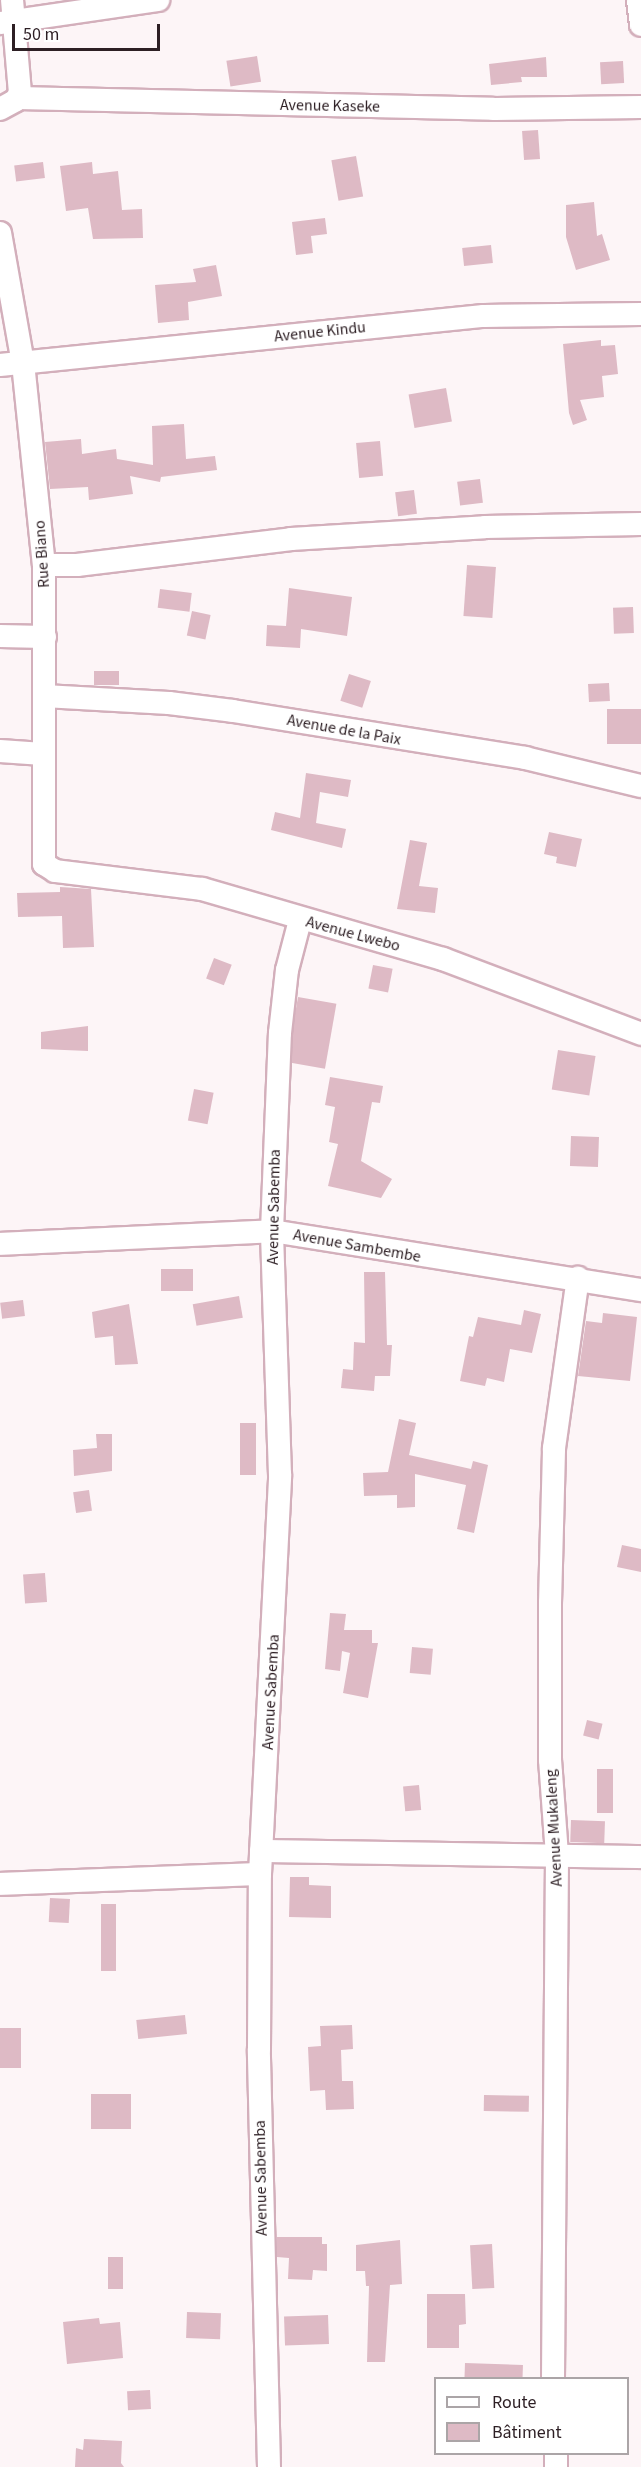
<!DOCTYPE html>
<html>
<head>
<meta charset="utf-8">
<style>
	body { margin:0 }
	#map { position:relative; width:641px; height:2467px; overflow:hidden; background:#fdf5f7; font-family:"Source Sans 3",sans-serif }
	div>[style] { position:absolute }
	.building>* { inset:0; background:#debac5; transform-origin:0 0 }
	.roads { filter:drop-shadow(2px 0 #d3afbb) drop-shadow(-2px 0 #d3afbb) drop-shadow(0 2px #d3afbb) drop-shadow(0 -2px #d3afbb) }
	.minor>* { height:22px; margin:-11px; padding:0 11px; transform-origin:11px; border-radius:11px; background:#fff }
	span { translate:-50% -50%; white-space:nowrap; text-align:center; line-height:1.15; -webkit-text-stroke:6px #fff; paint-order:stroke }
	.street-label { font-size:16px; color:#2d1f24 }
	.legend { position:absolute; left:434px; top:2377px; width:195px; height:78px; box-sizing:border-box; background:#fff; border:2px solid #aba5a7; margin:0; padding:8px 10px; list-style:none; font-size:18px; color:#2d1f24 }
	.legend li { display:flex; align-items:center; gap:12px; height:30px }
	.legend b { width:30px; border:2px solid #aba5a7 }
	.scale { position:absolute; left:12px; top:24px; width:148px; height:27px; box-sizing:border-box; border:3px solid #2d1f24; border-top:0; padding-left:8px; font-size:18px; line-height:21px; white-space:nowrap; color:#2d1f24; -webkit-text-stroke:4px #fff; paint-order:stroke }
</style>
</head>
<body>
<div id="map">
	<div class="building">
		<i style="left:257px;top:56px;width:26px;height:31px;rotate:81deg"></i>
		<i style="clip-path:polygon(546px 57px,547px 77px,521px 77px,522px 82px,491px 85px,489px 64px)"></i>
		<i style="left:623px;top:61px;width:22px;height:23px;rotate:87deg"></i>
		<i style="left:538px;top:130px;width:29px;height:16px;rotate:86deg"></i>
		<i style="left:356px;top:156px;width:41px;height:25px;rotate:80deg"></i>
		<i style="left:43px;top:162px;width:16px;height:29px;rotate:83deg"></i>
		<i style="clip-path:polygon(92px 162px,93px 174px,118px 171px,122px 210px,142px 209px,143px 238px,93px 239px,88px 208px,66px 211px,60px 166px)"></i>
		<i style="clip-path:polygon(594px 202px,597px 236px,602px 234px,610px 260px,576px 270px,566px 237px,566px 205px)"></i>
		<i style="clip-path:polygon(325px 218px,327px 234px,311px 236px,313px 253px,296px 255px,292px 222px)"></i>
		<i style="left:491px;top:245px;width:18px;height:29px;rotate:84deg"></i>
		<i style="clip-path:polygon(216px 265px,222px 296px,188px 302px,189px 320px,158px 323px,155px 285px,196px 282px,193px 269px)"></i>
		<i style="clip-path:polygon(601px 340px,601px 346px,615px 345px,618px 374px,602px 376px,604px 397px,580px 400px,587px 420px,573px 425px,569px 413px,563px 344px)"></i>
		<i style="left:446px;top:388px;width:34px;height:38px;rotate:80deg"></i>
		<i style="clip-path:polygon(184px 424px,186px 459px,215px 456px,217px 470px,161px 477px,160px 482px,130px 476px,133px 494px,89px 500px,88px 487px,50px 489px,45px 442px,81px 439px,82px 454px,116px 449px,117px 459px,153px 465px,152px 426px)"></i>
		<i style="left:380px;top:441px;width:35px;height:24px;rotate:85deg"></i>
		<i style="left:480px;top:479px;width:24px;height:23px;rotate:83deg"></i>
		<i style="left:414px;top:490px;width:24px;height:19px;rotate:83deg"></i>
		<i style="left:467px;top:565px;width:29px;height:51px;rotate:4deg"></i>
		<i style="clip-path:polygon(289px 588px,352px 597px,347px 636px,301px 629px,300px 648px,266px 646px,267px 625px,286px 626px)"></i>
		<i style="left:160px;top:589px;width:32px;height:19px;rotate:7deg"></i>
		<i style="left:633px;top:607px;width:26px;height:20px;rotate:88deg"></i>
		<i style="left:192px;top:611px;width:19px;height:25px;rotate:12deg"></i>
		<i style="left:94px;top:671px;width:25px;height:14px"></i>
		<i style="left:349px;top:674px;width:23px;height:28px;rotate:18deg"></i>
		<i style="left:609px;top:683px;width:18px;height:21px;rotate:87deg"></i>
		<i style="left:607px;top:709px;width:34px;height:35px"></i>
		<i style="clip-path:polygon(306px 773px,351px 780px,348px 797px,320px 792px,316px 823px,346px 829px,342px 848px,271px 830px,275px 812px,300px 818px)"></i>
		<i style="clip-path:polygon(549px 832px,582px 839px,576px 867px,556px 863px,557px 857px,544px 854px)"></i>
		<i style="clip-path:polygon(410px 840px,427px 843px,419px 886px,438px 888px,435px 913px,397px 909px)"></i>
		<i style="clip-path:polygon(60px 887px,91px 889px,94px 947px,63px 948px,62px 916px,18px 917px,17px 893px,60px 892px)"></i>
		<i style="left:214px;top:958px;width:19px;height:22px;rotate:21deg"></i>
		<i style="left:373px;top:965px;width:20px;height:24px;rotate:11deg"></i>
		<i style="left:298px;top:997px;width:39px;height:66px;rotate:10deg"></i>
		<i style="clip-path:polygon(88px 1026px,88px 1051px,41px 1049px,41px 1032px)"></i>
		<i style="left:558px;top:1050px;width:38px;height:40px;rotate:9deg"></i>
		<i style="clip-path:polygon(330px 1077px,383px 1086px,380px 1103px,372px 1102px,361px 1161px,392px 1179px,381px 1198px,328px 1186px,338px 1144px,329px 1142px,335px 1107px,325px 1105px)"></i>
		<i style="left:194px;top:1089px;width:20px;height:32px;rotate:11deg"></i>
		<i style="left:571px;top:1136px;width:28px;height:30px;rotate:2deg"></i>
		<i style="left:161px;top:1269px;width:32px;height:22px"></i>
		<i style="clip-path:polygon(364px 1272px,385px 1272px,387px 1345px,392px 1345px,390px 1376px,375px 1376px,374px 1391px,341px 1388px,343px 1369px,353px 1370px,354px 1342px,365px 1343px)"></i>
		<i style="left:239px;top:1296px;width:22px;height:47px;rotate:80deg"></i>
		<i style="left:23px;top:1300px;width:16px;height:23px;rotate:83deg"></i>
		<i style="clip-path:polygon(129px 1304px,138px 1364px,115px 1365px,113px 1336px,95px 1338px,92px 1312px)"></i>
		<i style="clip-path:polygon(524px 1310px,541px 1314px,532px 1353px,510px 1349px,504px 1382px,487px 1378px,485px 1386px,460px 1381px,469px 1336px,473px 1337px,478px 1317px,521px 1325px)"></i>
		<i style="clip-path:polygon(603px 1313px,637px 1317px,630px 1381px,578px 1376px,586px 1321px,602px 1323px)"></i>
		<i style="clip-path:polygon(399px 1419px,416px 1423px,409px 1455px,471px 1469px,473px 1461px,488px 1465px,474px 1533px,457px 1529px,466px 1485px,415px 1474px,415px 1507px,397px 1508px,397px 1495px,364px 1496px,363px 1473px,388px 1472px)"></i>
		<i style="left:256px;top:1423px;width:52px;height:16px;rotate:90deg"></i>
		<i style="clip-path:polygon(96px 1434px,112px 1434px,112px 1471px,74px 1476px,73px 1450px,97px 1448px)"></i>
		<i style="left:89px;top:1490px;width:21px;height:16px;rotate:82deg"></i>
		<i style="clip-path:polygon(622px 1545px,641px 1549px,641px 1572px,617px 1567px)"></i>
		<i style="left:45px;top:1573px;width:29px;height:22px;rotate:86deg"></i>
		<i style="clip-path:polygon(330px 1613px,346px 1614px,344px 1630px,372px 1630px,372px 1643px,378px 1643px,368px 1698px,343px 1693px,350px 1653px,342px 1651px,340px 1671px,325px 1669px)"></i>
		<i style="left:412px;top:1647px;width:21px;height:26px;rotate:5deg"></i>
		<i style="left:587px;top:1720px;width:16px;height:16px;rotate:14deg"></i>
		<i style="left:597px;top:1769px;width:16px;height:44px"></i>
		<i style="left:419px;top:1785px;width:25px;height:16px;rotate:85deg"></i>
		<i style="left:571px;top:1820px;width:34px;height:22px;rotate:2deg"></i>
		<i style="clip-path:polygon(290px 1877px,309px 1877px,309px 1885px,331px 1886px,331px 1918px,289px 1917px)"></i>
		<i style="left:50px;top:1898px;width:20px;height:24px;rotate:3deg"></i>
		<i style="left:101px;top:1904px;width:15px;height:67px"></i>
		<i style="left:185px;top:2015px;width:19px;height:49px;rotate:84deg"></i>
		<i style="clip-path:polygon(352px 2025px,353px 2049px,341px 2050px,342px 2081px,353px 2081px,354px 2109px,326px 2110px,325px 2090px,310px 2091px,308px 2047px,321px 2046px,320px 2026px)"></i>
		<i style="left:0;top:2028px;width:21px;height:40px"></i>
		<i style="left:91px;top:2094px;width:40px;height:35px"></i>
		<i style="left:484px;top:2095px;width:45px;height:16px;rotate:1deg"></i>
		<i style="clip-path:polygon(277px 2237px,322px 2237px,322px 2244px,327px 2244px,327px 2271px,313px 2270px,312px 2280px,288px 2279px,289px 2258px,277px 2257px)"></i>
		<i style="clip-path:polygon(400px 2240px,402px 2284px,390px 2285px,385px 2362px,367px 2362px,369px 2286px,366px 2286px,365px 2271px,356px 2271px,356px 2245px)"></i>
		<i style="left:492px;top:2244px;width:44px;height:22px;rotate:87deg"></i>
		<i style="left:108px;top:2257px;width:15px;height:32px"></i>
		<i style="clip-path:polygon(427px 2294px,465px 2294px,466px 2324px,459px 2325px,459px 2348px,427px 2348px)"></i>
		<i style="left:187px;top:2312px;width:34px;height:26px;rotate:2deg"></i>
		<i style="left:328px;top:2315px;width:29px;height:44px;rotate:88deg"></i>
		<i style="clip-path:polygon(99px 2318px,100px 2324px,120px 2322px,123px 2358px,67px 2364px,63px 2322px)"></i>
		<i style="left:465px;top:2363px;width:58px;height:16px;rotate:2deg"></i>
		<i style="left:150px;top:2390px;width:19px;height:23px;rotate:87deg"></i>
		<i style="clip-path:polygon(84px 2439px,122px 2441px,121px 2463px,124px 2467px,75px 2467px,76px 2448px,83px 2450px)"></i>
	</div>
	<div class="roads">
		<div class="minor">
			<i style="left:638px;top:0;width:25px;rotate:83deg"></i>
			<i style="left:0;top:23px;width:160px;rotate:-8.3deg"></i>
			<i style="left:18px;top:98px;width:475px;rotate:1.3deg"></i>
			<i style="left:493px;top:109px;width:148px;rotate:-0.8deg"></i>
			<i style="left:0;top:109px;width:18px;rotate:-29deg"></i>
			<i style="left:16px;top:100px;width:8px;rotate:-60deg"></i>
			<i style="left:20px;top:93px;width:93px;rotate:-94.9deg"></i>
			<i style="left:0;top:233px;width:132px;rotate:80deg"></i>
			<i style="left:23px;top:363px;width:203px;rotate:84.1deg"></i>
			<i style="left:44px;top:565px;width:299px;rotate:90deg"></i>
			<i style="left:44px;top:864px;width:13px;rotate:32deg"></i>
			<i style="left:55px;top:871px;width:148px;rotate:7deg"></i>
			<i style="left:202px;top:889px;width:251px;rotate:16.2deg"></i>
			<i style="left:443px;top:959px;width:212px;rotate:20.7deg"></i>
			<i style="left:0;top:365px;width:486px;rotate:-5.8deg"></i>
			<i style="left:484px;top:316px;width:157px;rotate:-0.7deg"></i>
			<i style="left:44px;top:565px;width:33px"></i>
			<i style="left:77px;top:565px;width:216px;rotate:-6.9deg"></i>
			<i style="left:291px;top:539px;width:194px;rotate:-3.5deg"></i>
			<i style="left:485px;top:527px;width:156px;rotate:-1.1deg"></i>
			<i style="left:0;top:636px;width:45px;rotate:1.3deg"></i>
			<i style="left:44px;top:696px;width:125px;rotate:3.2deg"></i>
			<i style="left:169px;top:703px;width:64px;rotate:7.1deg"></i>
			<i style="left:233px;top:711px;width:296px;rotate:9.1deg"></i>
			<i style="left:525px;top:758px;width:119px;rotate:13.6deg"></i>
			<i style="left:0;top:751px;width:43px;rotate:4deg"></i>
			<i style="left:0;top:1244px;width:272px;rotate:-2.7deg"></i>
			<i style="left:272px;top:1231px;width:374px;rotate:9.1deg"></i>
			<i style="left:261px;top:1851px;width:380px;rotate:0.9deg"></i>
			<i style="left:0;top:1884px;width:260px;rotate:-2.2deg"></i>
			<i style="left:553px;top:2378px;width:523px;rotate:-89.56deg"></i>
			<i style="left:557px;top:1855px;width:95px;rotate:-94.2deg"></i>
			<i style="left:550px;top:1760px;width:157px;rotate:-90deg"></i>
			<i style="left:550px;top:1603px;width:155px;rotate:-88.5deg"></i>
			<i style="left:554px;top:1448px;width:172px;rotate:-82deg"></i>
			<i style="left:556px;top:2454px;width:13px;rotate:90deg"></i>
			<i style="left:269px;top:2467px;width:418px;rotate:-91.4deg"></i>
			<i style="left:259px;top:2049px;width:175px;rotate:-89.7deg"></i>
			<i style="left:260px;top:1874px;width:400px;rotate:-87.1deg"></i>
			<i style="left:280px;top:1475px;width:244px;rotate:-91.9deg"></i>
			<i style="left:272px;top:1231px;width:198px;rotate:-87.7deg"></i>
			<i style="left:280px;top:1033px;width:63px;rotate:-83.7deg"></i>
			<i style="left:287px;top:970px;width:52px;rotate:-75.4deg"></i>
		</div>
	</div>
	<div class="street-label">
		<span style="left:330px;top:106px;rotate:1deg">Avenue Kaseke</span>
		<span style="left:320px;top:332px;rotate:-6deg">Avenue Kindu</span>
		<span style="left:42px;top:554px;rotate:-94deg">Rue Biano</span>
		<span style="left:344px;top:730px;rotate:10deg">Avenue de la Paix</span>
		<span style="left:353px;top:934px;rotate:15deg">Avenue Lwebo</span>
		<span style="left:274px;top:1207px;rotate:-89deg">Avenue Sabemba</span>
		<span style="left:357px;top:1246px;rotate:10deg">Avenue Sambembe</span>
		<span style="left:271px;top:1692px;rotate:-87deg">Avenue Sabemba</span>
		<span style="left:554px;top:1828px;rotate:-93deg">Avenue Mukaleng</span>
		<span style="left:261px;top:2178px;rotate:-91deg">Avenue Sabemba</span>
	</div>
	<ul class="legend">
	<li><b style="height:8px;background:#fff"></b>Route</li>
	<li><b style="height:16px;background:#debac5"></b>Bâtiment</li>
	</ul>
	<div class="scale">50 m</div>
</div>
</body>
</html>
